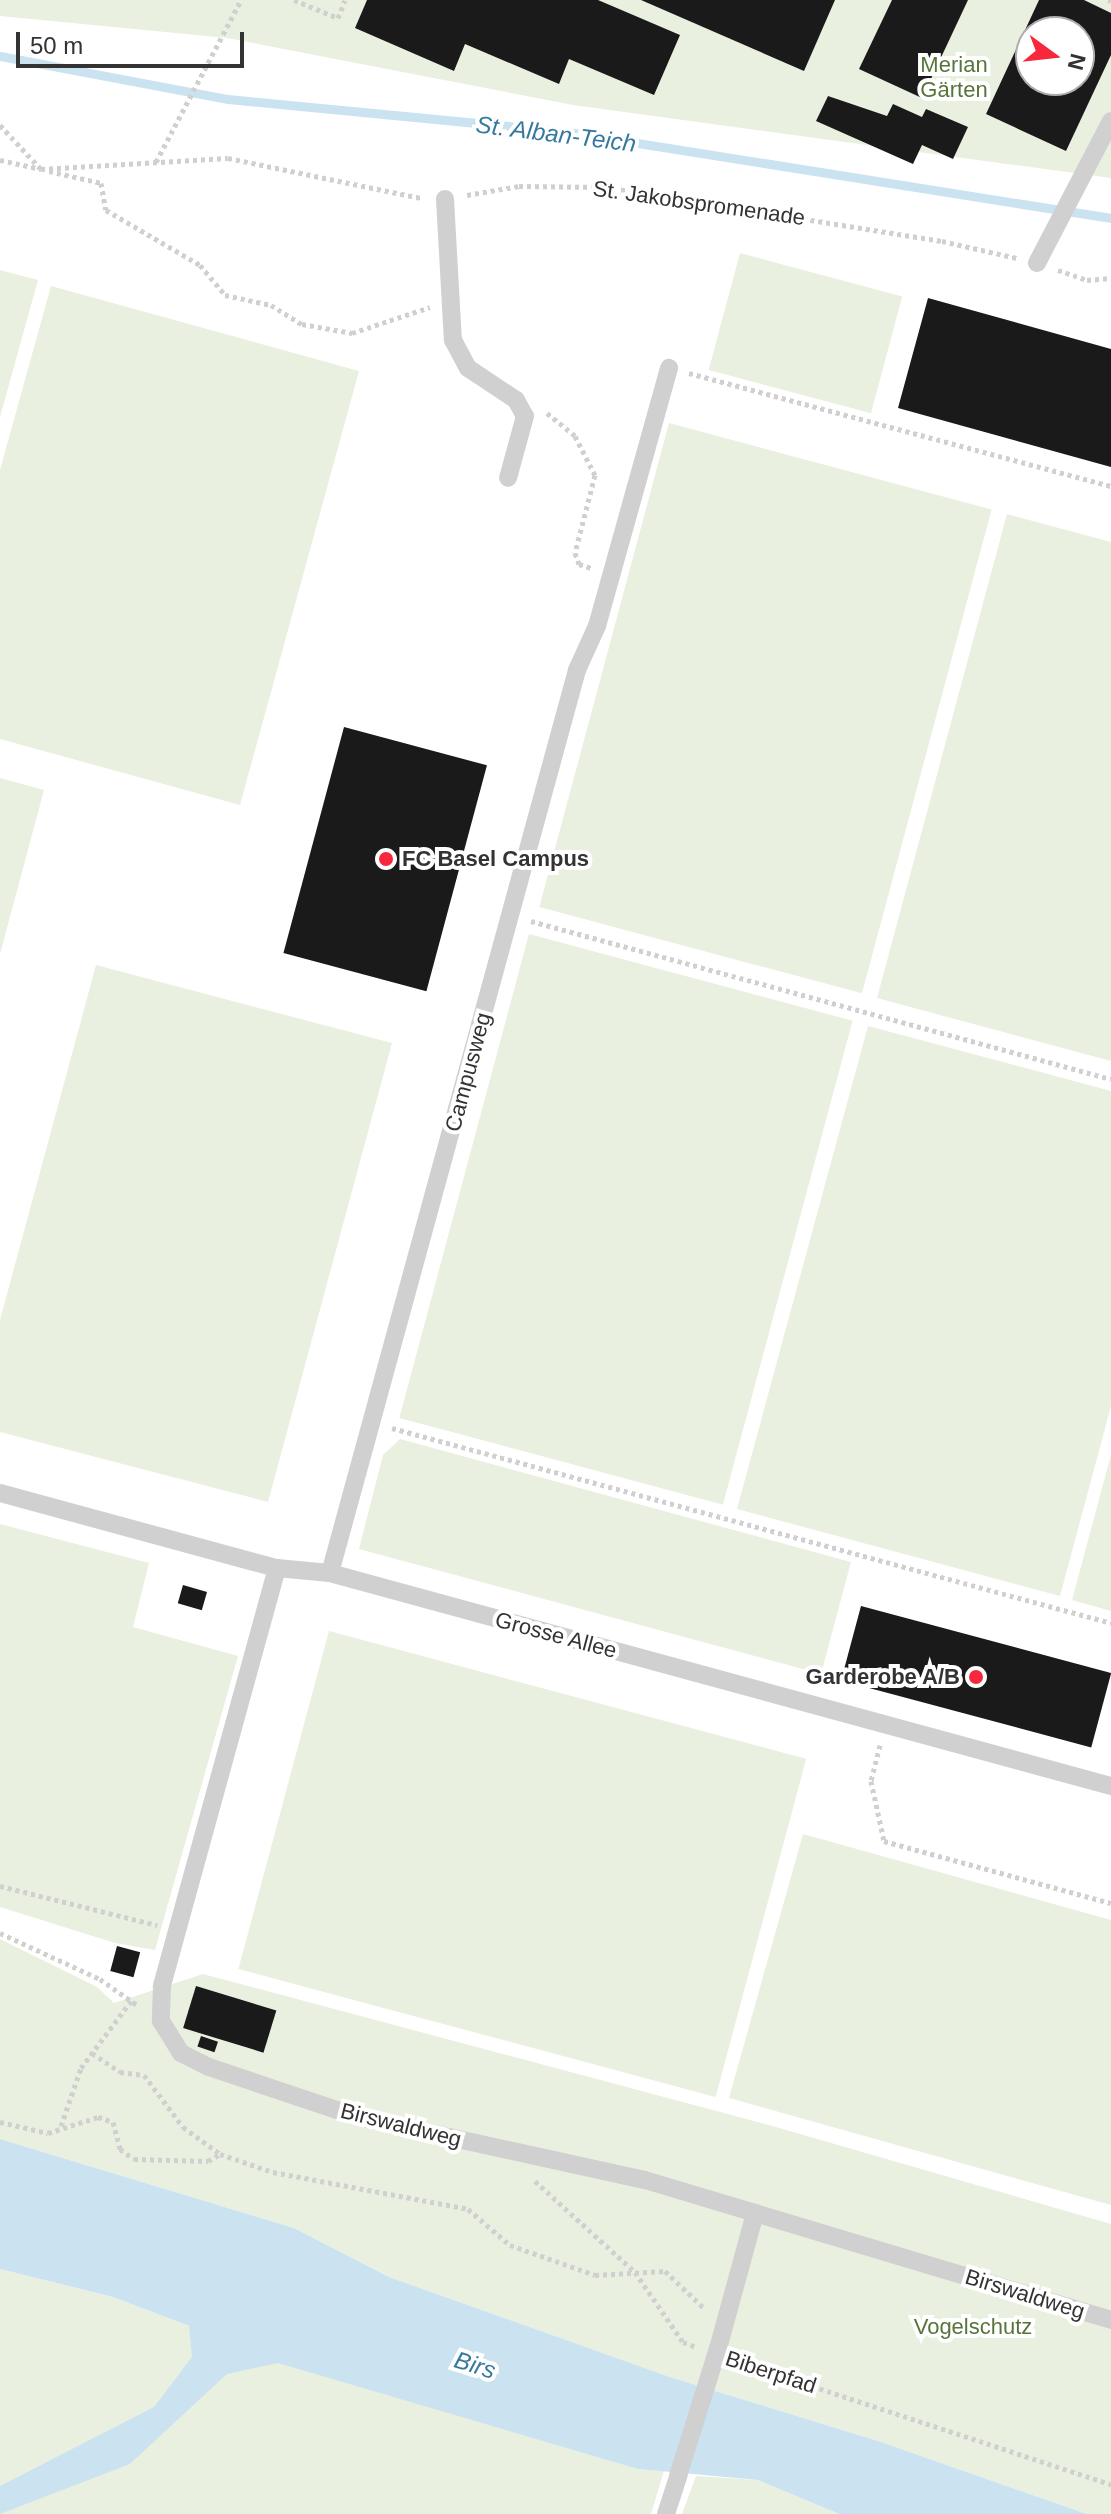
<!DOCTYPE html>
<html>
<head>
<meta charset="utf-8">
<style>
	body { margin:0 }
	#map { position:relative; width:1111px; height:2514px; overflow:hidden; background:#fff; font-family:Arial,sans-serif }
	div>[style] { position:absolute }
	.green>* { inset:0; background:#e9f0e0; transform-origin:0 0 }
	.water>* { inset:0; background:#cbe3f1 }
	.stream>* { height:9px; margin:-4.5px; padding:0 4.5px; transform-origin:4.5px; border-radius:4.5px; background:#cbe3f1 }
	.building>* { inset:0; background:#1a1a1a; transform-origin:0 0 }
	.path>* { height:5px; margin-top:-2.5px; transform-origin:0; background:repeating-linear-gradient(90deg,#d0d0d0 0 4px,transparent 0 8px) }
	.lane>* { height:18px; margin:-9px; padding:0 9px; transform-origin:9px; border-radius:9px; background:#d0d0d0 }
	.lane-bridge>* { height:18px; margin:-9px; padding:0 9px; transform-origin:9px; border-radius:9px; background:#d0d0d0 }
	.dots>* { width:22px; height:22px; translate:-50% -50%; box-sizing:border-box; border:4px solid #fff; border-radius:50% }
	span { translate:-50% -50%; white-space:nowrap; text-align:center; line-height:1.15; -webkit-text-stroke:8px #fff; paint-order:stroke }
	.park-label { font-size:22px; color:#57743a }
	.street-label { font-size:22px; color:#333 }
	.poi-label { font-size:22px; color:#333; font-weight:700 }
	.left { translate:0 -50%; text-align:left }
	.right { translate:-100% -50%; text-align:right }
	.water-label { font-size:24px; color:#36799f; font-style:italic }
	.north { position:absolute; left:1015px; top:16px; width:80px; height:80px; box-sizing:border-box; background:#fff; border:2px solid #adadad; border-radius:50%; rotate:105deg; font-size:22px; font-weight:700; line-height:32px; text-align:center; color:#333 }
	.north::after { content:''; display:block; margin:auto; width:28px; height:36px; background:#f7273c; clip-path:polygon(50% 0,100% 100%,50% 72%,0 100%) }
	.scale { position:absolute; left:16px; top:32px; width:228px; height:36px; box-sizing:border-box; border:4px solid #333; border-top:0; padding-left:10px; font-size:24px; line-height:28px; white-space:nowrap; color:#333; -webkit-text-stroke:6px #fff; paint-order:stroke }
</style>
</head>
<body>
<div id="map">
	<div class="green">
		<i style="clip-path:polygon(evenodd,0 0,1111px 0,1111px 178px,573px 105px,227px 38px,0 16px,0 0,1031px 32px,1079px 32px,1079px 80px,1031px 80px,1031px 32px)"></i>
		<i style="left:740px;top:253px;width:168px;height:121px;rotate:15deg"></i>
		<i style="clip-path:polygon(0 270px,38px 280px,0 417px)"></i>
		<i style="clip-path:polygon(51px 286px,359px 371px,240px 805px,0 739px,0 470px)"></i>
		<i style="left:669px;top:423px;width:334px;height:501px;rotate:15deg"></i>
		<i style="clip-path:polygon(1007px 514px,1111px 542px,1111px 1061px,877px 998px)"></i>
		<i style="clip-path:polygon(0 778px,44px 790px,0 954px)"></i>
		<i style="left:529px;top:934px;width:335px;height:501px;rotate:15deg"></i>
		<i style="clip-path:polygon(96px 965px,392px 1043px,268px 1502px,0 1432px,0 1320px)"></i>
		<i style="clip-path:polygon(868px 1026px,1111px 1091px,1111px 1406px,1060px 1596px,737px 1509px)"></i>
		<i style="clip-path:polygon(400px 1439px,851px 1562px,821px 1674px,359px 1549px,383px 1455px)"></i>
		<i style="clip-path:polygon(1111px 1455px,1111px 1611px,1072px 1600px)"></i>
		<i style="clip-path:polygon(0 1524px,149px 1563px,133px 1627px,238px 1656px,155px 1950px,115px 1943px,0 1907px)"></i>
		<i style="left:329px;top:1631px;width:494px;height:350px;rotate:15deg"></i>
		<i style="clip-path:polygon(803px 1834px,1111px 1920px,1111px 2205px,729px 2098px)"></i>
		<i style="clip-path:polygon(0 1939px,97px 1987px,114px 2003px,203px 1974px,769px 2125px,1111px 2224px,1111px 2514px,1087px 2514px,878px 2441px,670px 2377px,389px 2277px,294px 2228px,0 2139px)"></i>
		<i style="clip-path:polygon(0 2269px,113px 2297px,189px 2326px,638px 2469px,664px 2471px,651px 2514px,0 2514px)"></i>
		<i style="clip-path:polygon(696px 2476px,758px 2480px,839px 2514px,682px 2514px)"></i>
	</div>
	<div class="water">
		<i style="clip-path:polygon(0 2139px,294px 2228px,389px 2277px,670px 2377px,878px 2441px,1087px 2514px,839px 2514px,758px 2480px,638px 2469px,278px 2363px,227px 2374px,130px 2464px,0 2514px,0 2486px,154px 2407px,192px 2357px,189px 2326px,113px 2297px,0 2269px)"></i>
	</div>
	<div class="stream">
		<i style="left:0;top:56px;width:232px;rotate:10.7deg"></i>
		<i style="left:228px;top:99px;width:342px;rotate:5.5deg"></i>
		<i style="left:568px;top:132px;width:550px;rotate:9deg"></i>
	</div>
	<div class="building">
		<i style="clip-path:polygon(367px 0,598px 0,680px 35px,654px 95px,569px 59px,559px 84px,465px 44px,454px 71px,355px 28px)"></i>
		<i style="clip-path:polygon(641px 0,835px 0,804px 71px)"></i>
		<i style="clip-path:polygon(892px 0,968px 0,922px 98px,859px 69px)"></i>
		<i style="clip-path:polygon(evenodd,1039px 0,1084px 0,1111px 13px,1111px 55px,1066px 151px,986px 114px,1039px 0,1031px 32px,1079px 32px,1079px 80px,1031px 80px,1031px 32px)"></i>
		<i style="clip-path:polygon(828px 96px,887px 116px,893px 104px,922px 117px,926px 109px,968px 127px,953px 159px,922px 145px,913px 164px,816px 121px)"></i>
		<i style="clip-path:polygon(928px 298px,1111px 349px,1111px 467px,898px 408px)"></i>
		<i style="left:344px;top:727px;width:148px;height:234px;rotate:15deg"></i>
		<i style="left:183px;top:1585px;width:25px;height:19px;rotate:16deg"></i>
		<i style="left:861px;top:1606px;width:259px;height:77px;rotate:15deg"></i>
		<i style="left:117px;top:1946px;width:24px;height:26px;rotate:15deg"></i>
		<i style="left:196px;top:1986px;width:84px;height:44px;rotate:17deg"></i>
		<i style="left:201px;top:2036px;width:18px;height:11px;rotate:19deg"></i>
	</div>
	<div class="path">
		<i style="left:294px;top:0;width:48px;rotate:22.2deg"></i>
		<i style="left:338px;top:18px;width:19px;rotate:-69deg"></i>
		<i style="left:1108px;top:0;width:3px;rotate:18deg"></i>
		<i style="left:0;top:125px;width:59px;rotate:47.1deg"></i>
		<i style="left:0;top:160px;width:42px;rotate:12.4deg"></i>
		<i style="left:41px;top:169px;width:187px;rotate:-3.4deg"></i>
		<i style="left:228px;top:158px;width:197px;rotate:11.7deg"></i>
		<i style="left:156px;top:162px;width:183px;rotate:-62.3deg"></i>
		<i style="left:49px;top:171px;width:53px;rotate:13deg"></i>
		<i style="left:101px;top:183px;width:27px;rotate:80deg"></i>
		<i style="left:106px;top:210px;width:109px;rotate:30.3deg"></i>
		<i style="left:200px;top:265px;width:39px;rotate:50deg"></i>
		<i style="left:225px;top:295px;width:47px;rotate:12.3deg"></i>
		<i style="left:271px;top:305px;width:36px;rotate:32deg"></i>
		<i style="left:302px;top:324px;width:51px;rotate:10.2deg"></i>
		<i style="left:352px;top:333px;width:82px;rotate:-18.4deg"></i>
		<i style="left:467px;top:195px;width:53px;rotate:-9.8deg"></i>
		<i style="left:519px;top:186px;width:86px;rotate:0.7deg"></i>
		<i style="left:605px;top:187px;width:341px;rotate:9.1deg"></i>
		<i style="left:942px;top:241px;width:77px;rotate:12.8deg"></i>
		<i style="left:1058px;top:270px;width:31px;rotate:19deg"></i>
		<i style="left:1087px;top:280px;width:24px;rotate:-5deg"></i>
		<i style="left:689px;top:373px;width:437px;rotate:15deg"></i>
		<i style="left:547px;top:413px;width:36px;rotate:39deg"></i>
		<i style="left:575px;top:436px;width:44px;rotate:62.9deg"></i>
		<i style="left:595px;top:475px;width:81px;rotate:104.4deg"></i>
		<i style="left:575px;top:553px;width:12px;rotate:70deg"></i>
		<i style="left:579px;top:564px;width:13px;rotate:18deg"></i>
		<i style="left:531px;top:921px;width:601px;rotate:15.24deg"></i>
		<i style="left:392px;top:1428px;width:745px;rotate:15.17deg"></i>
		<i style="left:880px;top:1745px;width:37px;rotate:104deg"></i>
		<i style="left:871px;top:1781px;width:61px;rotate:77.8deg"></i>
		<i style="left:884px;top:1841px;width:235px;rotate:15.3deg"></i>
		<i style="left:0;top:1886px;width:162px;rotate:14deg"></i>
		<i style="left:0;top:1933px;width:110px;rotate:24.7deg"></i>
		<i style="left:100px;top:1979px;width:45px;rotate:35.1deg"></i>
		<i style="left:92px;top:2053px;width:34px;rotate:34deg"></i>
		<i style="left:120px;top:2072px;width:24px;rotate:7deg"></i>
		<i style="left:144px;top:2075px;width:65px;rotate:53.1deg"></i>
		<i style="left:183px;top:2127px;width:46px;rotate:36.1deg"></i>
		<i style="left:220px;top:2154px;width:56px;rotate:18.8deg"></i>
		<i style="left:273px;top:2172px;width:198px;rotate:10.7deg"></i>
		<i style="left:468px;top:2209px;width:55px;rotate:40.6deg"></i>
		<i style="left:510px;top:2245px;width:90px;rotate:19.4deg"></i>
		<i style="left:595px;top:2275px;width:70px;rotate:-3.3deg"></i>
		<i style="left:665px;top:2271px;width:54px;rotate:43.5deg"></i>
		<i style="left:0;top:2122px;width:49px;rotate:12.9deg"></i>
		<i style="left:48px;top:2133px;width:52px;rotate:-17.7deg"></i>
		<i style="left:98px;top:2117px;width:16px;rotate:18deg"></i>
		<i style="left:113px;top:2122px;width:28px;rotate:75deg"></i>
		<i style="left:120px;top:2149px;width:17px;rotate:36deg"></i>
		<i style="left:134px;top:2159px;width:74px;rotate:1.5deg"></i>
		<i style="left:208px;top:2161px;width:14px;rotate:-30deg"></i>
		<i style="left:61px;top:2126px;width:61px;rotate:-71deg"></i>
		<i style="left:81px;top:2068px;width:84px;rotate:-53.3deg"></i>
		<i style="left:535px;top:2181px;width:135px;rotate:42.3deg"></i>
		<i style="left:635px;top:2272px;width:85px;rotate:55.6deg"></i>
		<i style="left:683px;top:2342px;width:14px;rotate:21deg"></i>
		<i style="left:736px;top:2361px;width:395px;rotate:18.2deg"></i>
	</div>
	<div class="lane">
		<i style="left:445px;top:199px;width:141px;rotate:86.8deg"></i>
		<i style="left:453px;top:340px;width:32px;rotate:62deg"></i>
		<i style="left:468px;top:368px;width:58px;rotate:33.7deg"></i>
		<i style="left:516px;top:400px;width:18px;rotate:61deg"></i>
		<i style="left:525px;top:416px;width:64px;rotate:105.3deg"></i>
		<i style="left:1037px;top:263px;width:160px;rotate:-62.5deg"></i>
		<i style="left:0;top:1493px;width:287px;rotate:15.2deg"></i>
		<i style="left:277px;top:1568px;width:53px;rotate:5.4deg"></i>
		<i style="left:330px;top:1573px;width:810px;rotate:15.26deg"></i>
		<i style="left:277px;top:1568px;width:434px;rotate:105.4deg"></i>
		<i style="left:162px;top:1986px;width:35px;rotate:92deg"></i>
		<i style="left:161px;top:2021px;width:38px;rotate:58deg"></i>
		<i style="left:181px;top:2053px;width:31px;rotate:27deg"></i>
		<i style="left:209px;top:2067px;width:157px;rotate:18.6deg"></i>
		<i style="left:358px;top:2117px;width:294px;rotate:12.4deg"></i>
		<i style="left:645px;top:2180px;width:487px;rotate:16.7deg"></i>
		<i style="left:330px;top:1573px;width:936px;rotate:-74.7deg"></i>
		<i style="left:577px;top:670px;width:48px;rotate:-65.6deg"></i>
		<i style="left:597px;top:626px;width:268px;rotate:-74.4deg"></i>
		<i style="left:719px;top:2345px;width:137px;rotate:-74.7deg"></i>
		<i style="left:666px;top:2514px;width:40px;rotate:-72deg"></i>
	</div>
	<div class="lane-bridge">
		<i style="left:678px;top:2476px;width:137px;rotate:-72.6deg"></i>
	</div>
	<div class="dots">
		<i style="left:386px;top:859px;background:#f7273c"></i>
		<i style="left:976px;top:1677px;background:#f7273c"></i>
	</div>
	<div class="park-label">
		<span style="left:954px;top:77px">Merian<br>Gärten</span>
		<span style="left:973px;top:2327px">Vogelschutz</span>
	</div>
	<div class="street-label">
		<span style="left:699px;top:203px;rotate:8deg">St. Jakobspromenade</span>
		<span style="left:468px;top:1072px;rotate:-75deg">Campusweg</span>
		<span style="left:556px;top:1635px;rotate:15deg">Grosse Allee</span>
		<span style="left:401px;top:2125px;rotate:14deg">Birswaldweg</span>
		<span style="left:1025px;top:2294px;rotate:17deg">Birswaldweg</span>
		<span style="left:771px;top:2372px;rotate:18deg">Biberpfad</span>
	</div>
	<div class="poi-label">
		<span class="left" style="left:402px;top:859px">FC Basel Campus</span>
		<span class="right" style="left:960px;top:1677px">Garderobe A/B</span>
	</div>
	<div class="water-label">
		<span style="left:556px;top:134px;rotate:7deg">St. Alban-Teich</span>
		<span style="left:475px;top:2365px;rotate:17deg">Birs</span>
	</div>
	<div class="north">N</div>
	<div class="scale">50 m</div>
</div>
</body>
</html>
